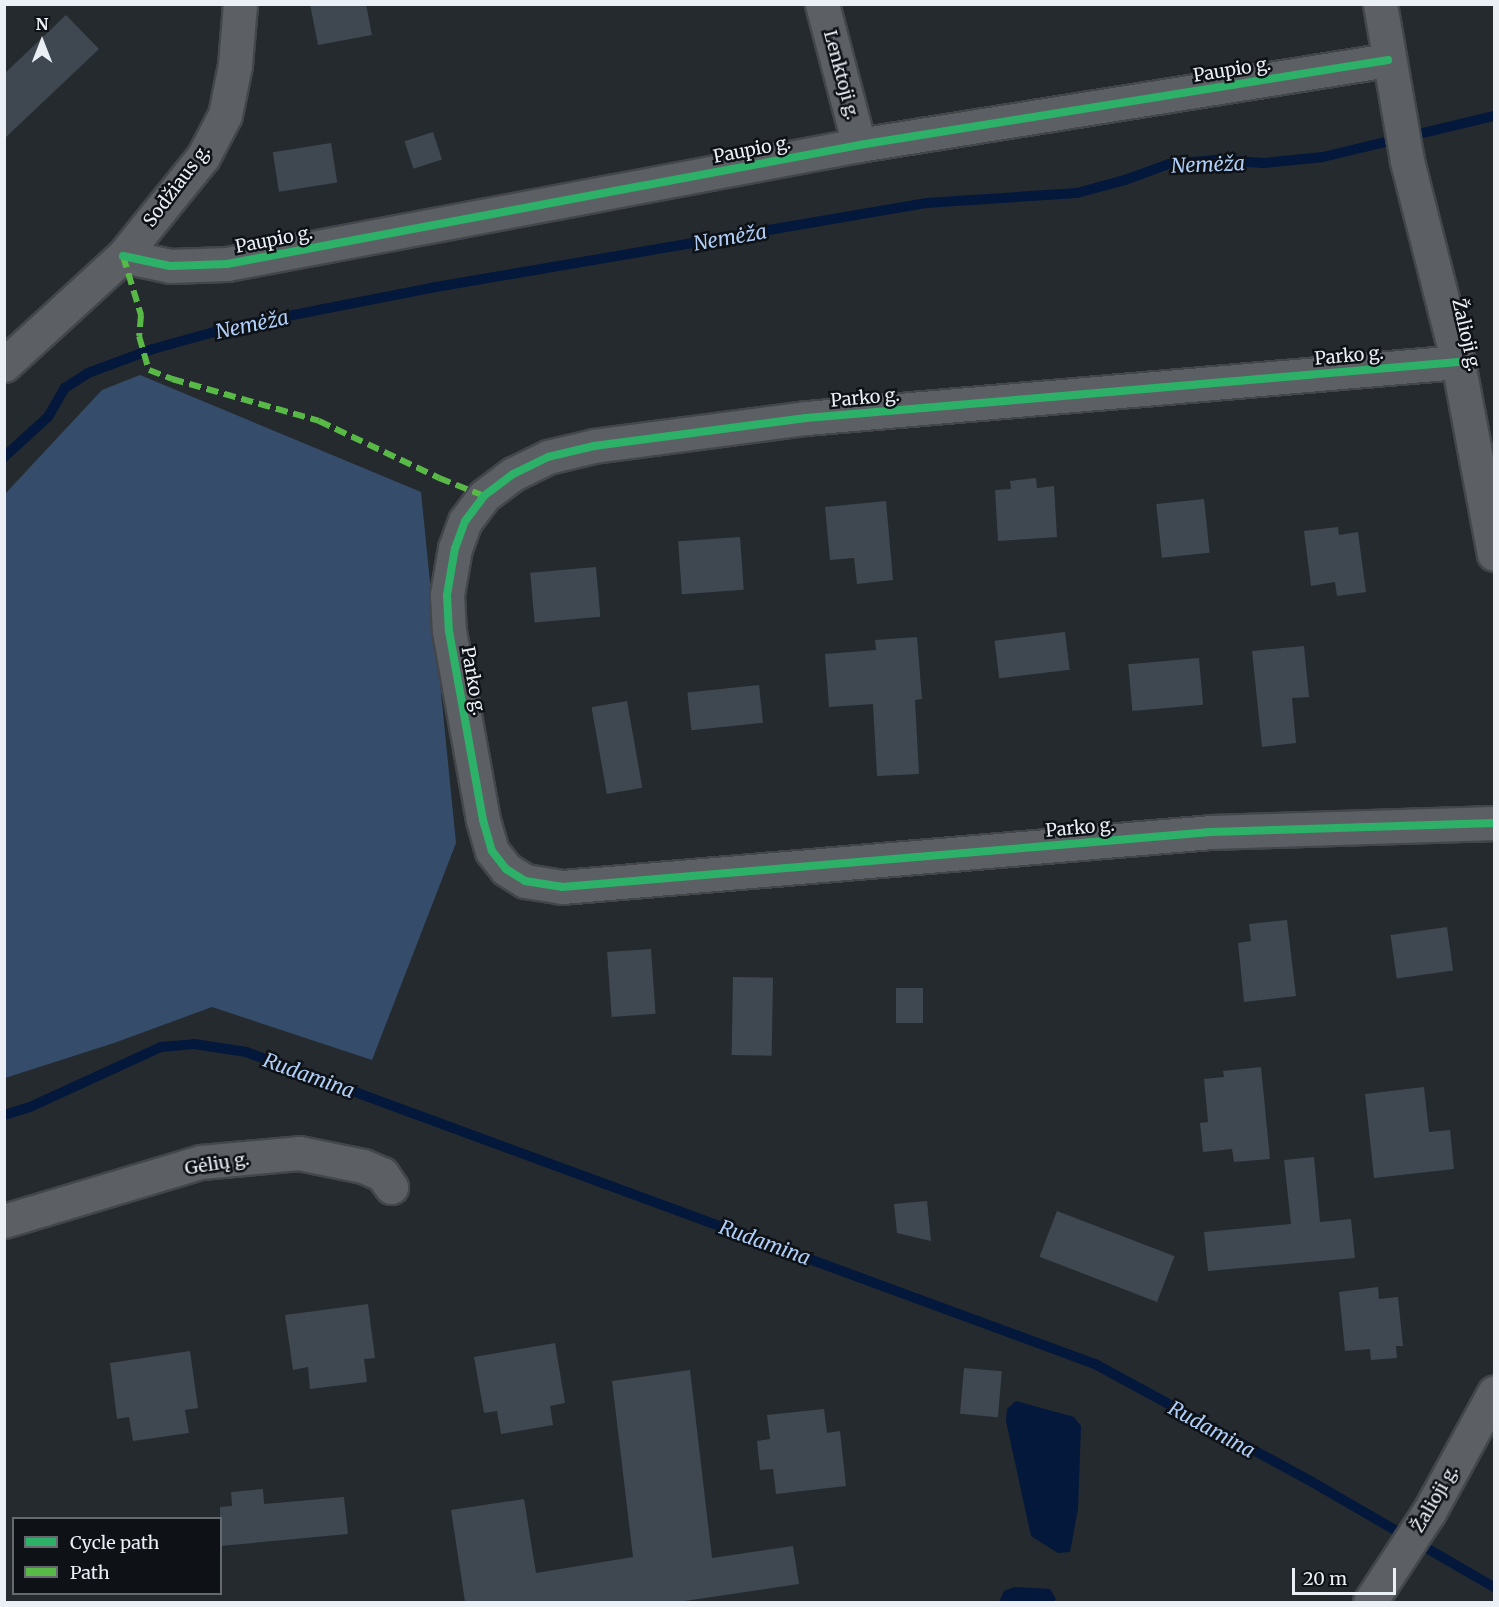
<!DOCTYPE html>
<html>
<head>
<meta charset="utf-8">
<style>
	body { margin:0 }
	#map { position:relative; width:1499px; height:1607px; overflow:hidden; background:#252a2f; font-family:Merriweather,serif }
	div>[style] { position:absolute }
	.green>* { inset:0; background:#354d6b }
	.water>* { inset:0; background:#03183b }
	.stream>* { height:10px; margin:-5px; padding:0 5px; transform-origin:5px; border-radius:5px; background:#03183b }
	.building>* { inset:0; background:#3f4750; transform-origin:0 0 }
	.roads { filter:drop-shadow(2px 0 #43474c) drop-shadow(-2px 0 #43474c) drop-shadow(0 2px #43474c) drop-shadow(0 -2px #43474c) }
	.street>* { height:33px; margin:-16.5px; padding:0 16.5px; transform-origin:16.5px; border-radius:16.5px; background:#5c6064 }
	.quiet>* { height:6px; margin-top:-3px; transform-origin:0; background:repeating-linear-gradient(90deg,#58b947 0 12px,transparent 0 18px) }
	.cycleway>* { height:8px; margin:-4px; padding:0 4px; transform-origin:4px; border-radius:4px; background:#2db169 }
	span { translate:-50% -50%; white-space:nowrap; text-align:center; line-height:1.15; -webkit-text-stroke:5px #0e1116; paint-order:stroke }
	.street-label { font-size:18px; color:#ebf0f7 }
	.water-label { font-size:20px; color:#b0cff8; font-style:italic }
	.frame { position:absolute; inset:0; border:6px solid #ebf0f7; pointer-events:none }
	.legend { position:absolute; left:12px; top:1517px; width:210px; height:78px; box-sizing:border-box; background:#0e1116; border:2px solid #666a70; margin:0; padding:8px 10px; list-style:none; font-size:18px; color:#ebf0f7 }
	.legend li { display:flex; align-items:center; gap:12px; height:30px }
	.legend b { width:30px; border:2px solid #666a70 }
	.north { position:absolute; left:12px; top:12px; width:60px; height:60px; -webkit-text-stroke:4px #0e1116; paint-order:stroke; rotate:0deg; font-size:16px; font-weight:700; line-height:24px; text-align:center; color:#ebf0f7 }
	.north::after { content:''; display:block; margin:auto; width:21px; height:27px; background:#ebf0f7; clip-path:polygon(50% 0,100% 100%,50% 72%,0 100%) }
	.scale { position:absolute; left:1292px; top:1568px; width:104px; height:27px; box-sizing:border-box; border:3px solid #ebf0f7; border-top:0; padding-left:8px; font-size:18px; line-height:21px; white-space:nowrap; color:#ebf0f7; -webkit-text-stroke:4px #0e1116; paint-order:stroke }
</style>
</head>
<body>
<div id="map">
	<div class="green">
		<i style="clip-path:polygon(140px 375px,421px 492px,456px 843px,372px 1060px,212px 1007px,114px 1043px,5px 1078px,4px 495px,102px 390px)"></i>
	</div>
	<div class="water">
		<i style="clip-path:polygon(1016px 1401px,1074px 1417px,1081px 1426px,1078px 1509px,1070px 1552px,1058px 1553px,1031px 1536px,1006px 1421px,1007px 1409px)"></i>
		<i style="clip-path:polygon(1014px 1587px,1050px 1589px,1056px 1599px,1054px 1602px,999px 1602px,1004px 1591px)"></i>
	</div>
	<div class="stream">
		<i style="left:4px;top:457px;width:59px;rotate:-42.3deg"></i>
		<i style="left:48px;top:417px;width:34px;rotate:-60deg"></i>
		<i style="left:65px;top:388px;width:27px;rotate:-33deg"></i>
		<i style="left:88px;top:373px;width:69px;rotate:-20.3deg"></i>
		<i style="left:153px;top:349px;width:82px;rotate:-15.6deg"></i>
		<i style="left:232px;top:327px;width:202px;rotate:-11.1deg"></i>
		<i style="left:430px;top:288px;width:503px;rotate:-9.72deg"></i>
		<i style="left:926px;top:203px;width:151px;rotate:-3.8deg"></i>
		<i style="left:1077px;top:193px;width:50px;rotate:-15.2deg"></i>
		<i style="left:1125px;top:180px;width:47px;rotate:-20deg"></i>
		<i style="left:1169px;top:164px;width:46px;rotate:-5deg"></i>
		<i style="left:1215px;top:160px;width:49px;rotate:3.5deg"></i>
		<i style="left:1264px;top:163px;width:59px;rotate:-5.8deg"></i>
		<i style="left:1323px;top:157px;width:176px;rotate:-13.5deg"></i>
		<i style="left:4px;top:1115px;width:27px;rotate:-17deg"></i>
		<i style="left:30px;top:1107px;width:144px;rotate:-24.6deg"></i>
		<i style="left:161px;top:1047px;width:33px;rotate:-5deg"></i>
		<i style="left:194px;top:1044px;width:53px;rotate:8.7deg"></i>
		<i style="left:246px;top:1052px;width:905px;rotate:20.18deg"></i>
		<i style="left:1095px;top:1364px;width:247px;rotate:28.5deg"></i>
		<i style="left:1312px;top:1482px;width:210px;rotate:30deg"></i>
	</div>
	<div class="building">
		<i style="clip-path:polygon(310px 4px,366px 4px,372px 35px,318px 45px)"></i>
		<i style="clip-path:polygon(66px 15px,99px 49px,4px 139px,4px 74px)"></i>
		<i style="left:433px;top:132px;width:29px;height:30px;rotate:72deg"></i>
		<i style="left:331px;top:143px;width:40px;height:59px;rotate:81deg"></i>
		<i style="clip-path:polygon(1036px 478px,1037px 488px,1054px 486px,1057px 537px,998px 541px,995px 490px,1011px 489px,1010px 481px)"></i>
		<i style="left:1204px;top:499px;width:54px;height:48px;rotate:84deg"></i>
		<i style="clip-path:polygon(886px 501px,893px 580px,857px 584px,854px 558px,830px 560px,825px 507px)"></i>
		<i style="clip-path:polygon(1338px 527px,1339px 535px,1358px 532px,1366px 592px,1337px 596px,1335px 582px,1311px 586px,1304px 531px)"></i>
		<i style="left:740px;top:537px;width:53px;height:62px;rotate:86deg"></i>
		<i style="left:596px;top:567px;width:50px;height:66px;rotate:85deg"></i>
		<i style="left:1065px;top:632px;width:38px;height:71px;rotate:83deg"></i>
		<i style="clip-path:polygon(917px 637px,922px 699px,915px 700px,919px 774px,877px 776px,873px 704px,829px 707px,825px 654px,876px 650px,875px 640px)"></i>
		<i style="clip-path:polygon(1304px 646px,1309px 697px,1292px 698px,1296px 743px,1262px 747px,1252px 651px)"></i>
		<i style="left:1199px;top:658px;width:47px;height:71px;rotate:85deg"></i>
		<i style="left:759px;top:685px;width:38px;height:72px;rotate:84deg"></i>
		<i style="left:627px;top:701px;width:88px;height:36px;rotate:80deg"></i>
		<i style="clip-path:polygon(1287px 920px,1296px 996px,1244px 1002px,1238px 943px,1251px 941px,1249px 924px)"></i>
		<i style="left:1447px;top:927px;width:44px;height:57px;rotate:82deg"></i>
		<i style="left:651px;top:949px;width:65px;height:44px;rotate:86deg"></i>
		<i style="left:733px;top:977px;width:40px;height:78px;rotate:1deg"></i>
		<i style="left:896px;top:988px;width:27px;height:35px"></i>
		<i style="clip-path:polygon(1261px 1067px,1270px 1159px,1234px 1162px,1232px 1149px,1203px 1152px,1200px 1123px,1208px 1122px,1204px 1079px,1224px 1077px,1223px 1071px)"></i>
		<i style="clip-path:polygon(1424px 1087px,1429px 1132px,1450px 1130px,1454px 1169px,1374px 1178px,1365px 1094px)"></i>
		<i style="clip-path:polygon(1314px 1157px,1320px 1222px,1351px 1219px,1355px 1258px,1208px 1271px,1204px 1232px,1291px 1224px,1284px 1160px)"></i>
		<i style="clip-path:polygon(927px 1201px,931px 1241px,897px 1233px,894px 1204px)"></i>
		<i style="left:1057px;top:1211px;width:126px;height:49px;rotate:21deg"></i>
		<i style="clip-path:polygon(1378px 1287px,1379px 1299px,1398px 1297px,1403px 1346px,1396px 1346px,1397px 1358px,1371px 1360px,1370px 1349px,1345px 1351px,1339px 1292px)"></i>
		<i style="clip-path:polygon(368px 1304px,375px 1358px,364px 1359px,367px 1382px,310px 1389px,308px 1367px,293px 1370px,285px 1315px)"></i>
		<i style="clip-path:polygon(555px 1343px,565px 1403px,550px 1406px,553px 1425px,501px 1434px,497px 1411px,484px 1413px,474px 1357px)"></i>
		<i style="clip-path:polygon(190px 1351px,198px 1408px,185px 1410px,189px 1433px,133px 1441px,129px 1417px,117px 1419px,110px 1363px)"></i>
		<i style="left:964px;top:1368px;width:38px;height:46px;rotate:5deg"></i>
		<i style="clip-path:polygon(690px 1370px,712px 1558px,793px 1546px,799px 1584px,678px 1602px,465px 1602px,451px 1510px,524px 1499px,536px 1573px,633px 1557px,612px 1381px)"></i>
		<i style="clip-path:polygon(824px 1409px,827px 1433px,840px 1431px,846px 1486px,776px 1494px,773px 1469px,760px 1470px,757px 1441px,770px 1439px,767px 1415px)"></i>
		<i style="clip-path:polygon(263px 1489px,264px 1504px,344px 1497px,348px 1534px,220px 1546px,220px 1507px,232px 1506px,231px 1492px)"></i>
	</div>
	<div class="roads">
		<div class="street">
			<i style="left:822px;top:4px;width:146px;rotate:75.3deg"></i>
			<i style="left:1380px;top:4px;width:159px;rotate:80.2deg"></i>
			<i style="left:1407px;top:161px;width:207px;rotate:75.8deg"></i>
			<i style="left:1458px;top:362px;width:195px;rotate:79.4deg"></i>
			<i style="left:123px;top:256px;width:48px;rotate:12deg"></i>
			<i style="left:170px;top:266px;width:57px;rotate:-2deg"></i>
			<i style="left:227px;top:264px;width:643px;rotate:-10.66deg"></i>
			<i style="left:859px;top:145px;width:536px;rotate:-9.13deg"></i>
			<i style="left:1458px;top:362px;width:654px;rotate:175.09deg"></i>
			<i style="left:806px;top:418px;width:214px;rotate:172.5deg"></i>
			<i style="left:594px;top:446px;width:47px;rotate:166.6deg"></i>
			<i style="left:548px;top:457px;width:39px;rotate:154deg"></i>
			<i style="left:513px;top:474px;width:36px;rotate:143deg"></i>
			<i style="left:484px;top:496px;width:31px;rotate:127deg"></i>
			<i style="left:465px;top:521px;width:29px;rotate:110deg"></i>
			<i style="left:455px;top:548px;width:48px;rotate:99.7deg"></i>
			<i style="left:447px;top:595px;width:36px;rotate:87deg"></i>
			<i style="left:449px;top:631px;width:192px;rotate:79.8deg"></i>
			<i style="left:483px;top:820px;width:32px;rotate:74deg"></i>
			<i style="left:492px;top:851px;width:23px;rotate:52deg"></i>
			<i style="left:506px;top:869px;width:22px;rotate:32deg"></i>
			<i style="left:525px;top:881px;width:37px;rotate:9deg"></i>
			<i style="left:562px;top:887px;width:651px;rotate:-4.84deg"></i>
			<i style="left:1211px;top:832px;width:283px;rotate:-1.8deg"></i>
			<i style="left:4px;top:365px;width:161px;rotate:-42.5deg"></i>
			<i style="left:123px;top:256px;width:127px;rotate:-51.1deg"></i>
			<i style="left:203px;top:157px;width:47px;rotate:-62.4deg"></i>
			<i style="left:225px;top:115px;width:51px;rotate:-78.7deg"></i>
			<i style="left:235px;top:65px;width:61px;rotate:-85.3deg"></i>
			<i style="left:4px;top:1221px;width:206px;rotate:-16.7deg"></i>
			<i style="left:201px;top:1162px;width:98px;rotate:-5.2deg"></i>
			<i style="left:299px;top:1153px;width:65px;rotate:11.5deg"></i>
			<i style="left:363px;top:1166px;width:21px;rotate:23deg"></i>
			<i style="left:382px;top:1174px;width:16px;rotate:55deg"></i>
			<i style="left:1370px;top:1602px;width:108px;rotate:-56.8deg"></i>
			<i style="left:1429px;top:1512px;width:136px;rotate:-61.4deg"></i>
		</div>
	</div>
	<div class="quiet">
		<i style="left:123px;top:256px;width:62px;rotate:73deg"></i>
		<i style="left:141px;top:315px;width:21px;rotate:95deg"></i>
		<i style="left:139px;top:336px;width:35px;rotate:74deg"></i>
		<i style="left:149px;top:370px;width:25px;rotate:21deg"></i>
		<i style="left:172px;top:379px;width:153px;rotate:15.9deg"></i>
		<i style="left:319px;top:421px;width:133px;rotate:25.4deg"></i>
		<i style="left:439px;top:478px;width:48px;rotate:21.8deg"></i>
	</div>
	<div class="cycleway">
		<i style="left:123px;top:256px;width:48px;rotate:12deg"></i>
		<i style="left:170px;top:266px;width:57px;rotate:-2deg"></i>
		<i style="left:227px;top:264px;width:643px;rotate:-10.66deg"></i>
		<i style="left:859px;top:145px;width:536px;rotate:-9.13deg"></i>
		<i style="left:1458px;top:362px;width:654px;rotate:175.09deg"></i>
		<i style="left:806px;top:418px;width:214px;rotate:172.5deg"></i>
		<i style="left:594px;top:446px;width:47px;rotate:166.6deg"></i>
		<i style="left:548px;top:457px;width:39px;rotate:154deg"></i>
		<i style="left:513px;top:474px;width:36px;rotate:143deg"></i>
		<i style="left:484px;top:496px;width:31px;rotate:127deg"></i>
		<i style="left:465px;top:521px;width:29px;rotate:110deg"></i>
		<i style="left:455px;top:548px;width:48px;rotate:99.7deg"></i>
		<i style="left:447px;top:595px;width:36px;rotate:87deg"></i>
		<i style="left:449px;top:631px;width:192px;rotate:79.8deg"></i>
		<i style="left:483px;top:820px;width:32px;rotate:74deg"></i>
		<i style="left:492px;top:851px;width:23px;rotate:52deg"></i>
		<i style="left:506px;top:869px;width:22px;rotate:32deg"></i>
		<i style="left:525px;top:881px;width:37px;rotate:9deg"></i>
		<i style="left:562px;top:887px;width:651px;rotate:-4.84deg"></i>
		<i style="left:1211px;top:832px;width:283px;rotate:-1.8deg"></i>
	</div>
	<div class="street-label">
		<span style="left:1232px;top:70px;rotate:-9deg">Paupio g.</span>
		<span style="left:841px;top:75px;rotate:75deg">Lenktoji g.</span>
		<span style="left:752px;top:150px;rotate:-11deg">Paupio g.</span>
		<span style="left:177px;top:186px;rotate:-53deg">Sodžiaus g.</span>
		<span style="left:274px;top:240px;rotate:-11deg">Paupio g.</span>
		<span style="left:1466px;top:335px;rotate:77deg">Žalioji g.</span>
		<span style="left:1349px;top:356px;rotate:-5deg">Parko g.</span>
		<span style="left:865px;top:398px;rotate:-5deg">Parko g.</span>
		<span style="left:473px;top:681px;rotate:80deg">Parko g.</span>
		<span style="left:1080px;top:828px;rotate:-5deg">Parko g.</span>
		<span style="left:217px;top:1164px;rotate:-9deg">Gėlių g.</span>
		<span style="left:1435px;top:1499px;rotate:-60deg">Žalioji g.</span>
	</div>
	<div class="water-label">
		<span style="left:1208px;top:164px;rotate:-2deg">Nemėža</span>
		<span style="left:730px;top:237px;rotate:-10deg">Nemėža</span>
		<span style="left:252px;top:324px;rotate:-12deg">Nemėža</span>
		<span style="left:309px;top:1075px;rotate:20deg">Rudamina</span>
		<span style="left:765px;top:1242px;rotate:20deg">Rudamina</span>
		<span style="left:1212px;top:1429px;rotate:29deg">Rudamina</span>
	</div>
	<div class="frame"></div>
	<ul class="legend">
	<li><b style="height:8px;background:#2db169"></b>Cycle path</li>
	<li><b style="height:8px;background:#58b947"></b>Path</li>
	</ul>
	<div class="north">N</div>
	<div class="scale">20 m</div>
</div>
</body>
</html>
